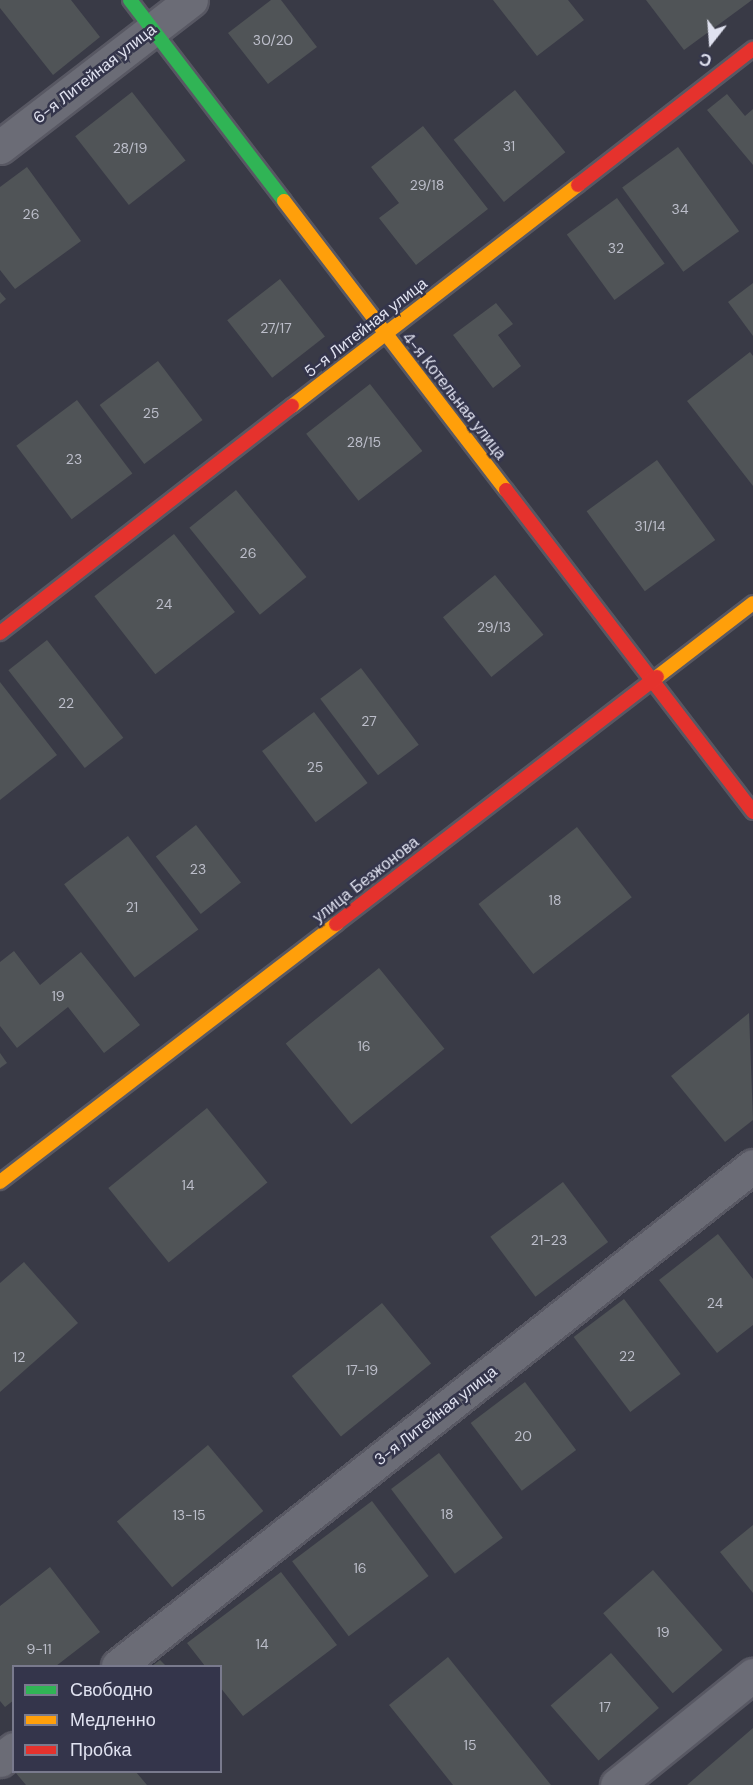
<!DOCTYPE html>
<html>
<head>
<meta charset="utf-8">
<style>
	body { margin:0 }
	#map { position:relative; width:753px; height:1785px; overflow:hidden; background:#393a46; font-family:"DM Sans",sans-serif }
	div>[style] { position:absolute }
	.building>* { inset:0; background:#505457; transform-origin:0 0 }
	.roads { filter:drop-shadow(2px 0 #585863) drop-shadow(-2px 0 #585863) drop-shadow(0 2px #585863) drop-shadow(0 -2px #585863) }
	.street>* { height:33px; margin:-16.5px; padding:0 16.5px; transform-origin:16.5px; border-radius:16.5px; background:#6b6c76 }
	.fast>* { height:14px; margin:-7px; padding:0 7px; transform-origin:7px; border-radius:7px; background:#30b455 }
	.slow>* { height:14px; margin:-7px; padding:0 7px; transform-origin:7px; border-radius:7px; background:#ff9f0a }
	.jam>* { height:14px; margin:-7px; padding:0 7px; transform-origin:7px; border-radius:7px; background:#e5322d }
	span { translate:-50% -50%; white-space:nowrap; text-align:center; line-height:1.15; -webkit-text-stroke:5px #34354b; paint-order:stroke }
	.number-label { font-size:14px; color:#bcbeca }
	.number-label span { -webkit-text-stroke-width:0 }
	.street-label { font-size:16px; color:#e0e2f0 }
	.legend { position:absolute; left:12px; top:1665px; width:210px; height:108px; box-sizing:border-box; background:#34354b; border:2px solid #797a8d; margin:0; padding:8px 10px; list-style:none; font-size:18px; color:#e0e2f0 }
	.legend li { display:flex; align-items:center; gap:12px; height:30px }
	.legend b { width:30px; border:2px solid #797a8d }
	.north { position:absolute; left:681px; top:12px; width:60px; height:60px; -webkit-text-stroke:4px #34354b; paint-order:stroke; rotate:197deg; font-size:16px; font-weight:700; line-height:24px; text-align:center; color:#e0e2f0 }
	.north::after { content:''; display:block; margin:auto; width:21px; height:27px; background:#e0e2f0; clip-path:polygon(50% 0,100% 100%,50% 72%,0 100%) }
</style>
</head>
<body>
<div id="map">
	<div class="building">
		<i style="clip-path:polygon(0 0,71px 0,100px 37px,53px 75px,0 8px)"></i>
		<i style="clip-path:polygon(271px 0,281px 0,317px 47px,268px 84px,228px 33px)"></i>
		<i style="clip-path:polygon(493px 0,568px 0,584px 20px,537px 56px)"></i>
		<i style="clip-path:polygon(646px 0,752px 0,684px 50px)"></i>
		<i style="left:515px;top:90px;width:80px;height:79px;rotate:51deg"></i>
		<i style="left:132px;top:92px;width:87px;height:72px;rotate:52deg"></i>
		<i style="clip-path:polygon(727px 94px,745px 116px,753px 109px,753px 165px,707px 110px)"></i>
		<i style="clip-path:polygon(423px 126px,488px 209px,416px 265px,379px 218px,399px 203px,371px 167px)"></i>
		<i style="left:678px;top:147px;width:104px;height:69px;rotate:54deg"></i>
		<i style="clip-path:polygon(27px 167px,81px 241px,15px 289px,0 270px,0 187px)"></i>
		<i style="left:617px;top:198px;width:81px;height:62px;rotate:54deg"></i>
		<i style="left:280px;top:279px;width:73px;height:67px;rotate:52deg"></i>
		<i style="clip-path:polygon(753px 283px,753px 336px,728px 302px)"></i>
		<i style="clip-path:polygon(0 292px,6px 299px,0 304px)"></i>
		<i style="clip-path:polygon(496px 303px,513px 324px,498px 335px,521px 366px,493px 388px,453px 335px)"></i>
		<i style="clip-path:polygon(750px 352px,753px 356px,753px 486px,687px 401px)"></i>
		<i style="left:158px;top:361px;width:74px;height:73px;rotate:53deg"></i>
		<i style="left:370px;top:384px;width:85px;height:81px;rotate:52deg"></i>
		<i style="left:77px;top:400px;width:92px;height:76px;rotate:53deg"></i>
		<i style="left:657px;top:460px;width:99px;height:87px;rotate:54deg"></i>
		<i style="left:236px;top:490px;width:112px;height:60px;rotate:51deg"></i>
		<i style="left:174px;top:534px;width:99px;height:101px;rotate:52deg"></i>
		<i style="left:495px;top:575px;width:77px;height:67px;rotate:51deg"></i>
		<i style="left:47px;top:640px;width:124px;height:49px;rotate:52deg"></i>
		<i style="left:361px;top:668px;width:96px;height:51px;rotate:53deg"></i>
		<i style="clip-path:polygon(0 682px,57px 755px,0 800px)"></i>
		<i style="left:314px;top:712px;width:89px;height:65px;rotate:53deg"></i>
		<i style="left:196px;top:825px;width:73px;height:51px;rotate:52deg"></i>
		<i style="left:577px;top:827px;width:89px;height:125px;rotate:52deg"></i>
		<i style="left:128px;top:836px;width:117px;height:80px;rotate:53deg"></i>
		<i style="clip-path:polygon(14px 951px,40px 985px,81px 952px,140px 1025px,104px 1053px,68px 1007px,17px 1048px,0 1026px,0 962px)"></i>
		<i style="left:379px;top:968px;width:104px;height:120px;rotate:51deg"></i>
		<i style="clip-path:polygon(749px 1013px,753px 1120px,725px 1142px,671px 1076px)"></i>
		<i style="clip-path:polygon(0 1053px,7px 1063px,0 1068px)"></i>
		<i style="left:207px;top:1108px;width:96px;height:127px;rotate:51deg"></i>
		<i style="left:563px;top:1182px;width:75px;height:91px;rotate:53deg"></i>
		<i style="clip-path:polygon(718px 1234px,753px 1279px,753px 1325px,717px 1353px,659px 1280px)"></i>
		<i style="clip-path:polygon(24px 1262px,78px 1323px,0 1392px,0 1283px)"></i>
		<i style="left:624px;top:1299px;width:94px;height:63px;rotate:53deg"></i>
		<i style="left:382px;top:1303px;width:78px;height:116px;rotate:51deg"></i>
		<i style="left:525px;top:1382px;width:85px;height:68px;rotate:53deg"></i>
		<i style="left:208px;top:1445px;width:86px;height:119px;rotate:50deg"></i>
		<i style="left:439px;top:1453px;width:106px;height:60px;rotate:53deg"></i>
		<i style="left:372px;top:1501px;width:94px;height:100px;rotate:53deg"></i>
		<i style="clip-path:polygon(753px 1525px,753px 1593px,720px 1552px)"></i>
		<i style="clip-path:polygon(50px 1567px,100px 1632px,56px 1666px,14px 1666px,14px 1700px,5px 1707px,0 1701px,0 1606px)"></i>
		<i style="left:653px;top:1570px;width:106px;height:66px;rotate:49deg"></i>
		<i style="clip-path:polygon(281px 1572px,337px 1645px,243px 1716px,220px 1687px,220px 1666px,205px 1666px,187px 1643px)"></i>
		<i style="left:611px;top:1653px;width:73px;height:80px;rotate:49deg"></i>
		<i style="clip-path:polygon(448px 1657px,551px 1785px,453px 1785px,389px 1705px)"></i>
		<i style="clip-path:polygon(160px 1660px,166px 1666px,152px 1666px)"></i>
		<i style="clip-path:polygon(753px 1728px,753px 1785px,687px 1785px)"></i>
		<i style="clip-path:polygon(15px 1772px,136px 1772px,147px 1785px,26px 1785px)"></i>
	</div>
	<div class="roads">
		<div class="street">
			<i style="left:0;top:147px;width:241px;rotate:-37.6deg"></i>
			<i style="left:118px;top:1666px;width:808px;rotate:-38.22deg"></i>
			<i style="left:0;top:1760px;width:18px;rotate:-38deg"></i>
			<i style="left:617px;top:1785px;width:175px;rotate:-39deg"></i>
		</div>
		<div class="fast">
			<i style="left:130px;top:0;width:253px;rotate:52.5deg"></i>
		</div>
		<div class="slow">
			<i style="left:284px;top:201px;width:364px;rotate:52.5deg"></i>
			<i style="left:292px;top:406px;width:361px;rotate:-37.7deg"></i>
			<i style="left:657px;top:677px;width:121px;rotate:-37.6deg"></i>
			<i style="left:0;top:1182px;width:424px;rotate:-37.5deg"></i>
		</div>
		<div class="jam">
			<i style="left:578px;top:185px;width:222px;rotate:-37.9deg"></i>
			<i style="left:506px;top:490px;width:406px;rotate:52.5deg"></i>
			<i style="left:0;top:633px;width:370px;rotate:-37.9deg"></i>
			<i style="left:336px;top:924px;width:405px;rotate:-37.6deg"></i>
		</div>
	</div>
	<div class="number-label">
		<span style="left:273px;top:40px">30/20</span>
		<span style="left:509px;top:146px">31</span>
		<span style="left:130px;top:148px">28/19</span>
		<span style="left:427px;top:185px">29/18</span>
		<span style="left:680px;top:209px">34</span>
		<span style="left:31px;top:214px">26</span>
		<span style="left:616px;top:248px">32</span>
		<span style="left:276px;top:328px">27/17</span>
		<span style="left:151px;top:413px">25</span>
		<span style="left:364px;top:442px">28/15</span>
		<span style="left:74px;top:459px">23</span>
		<span style="left:650px;top:526px">31/14</span>
		<span style="left:248px;top:553px">26</span>
		<span style="left:164px;top:604px">24</span>
		<span style="left:494px;top:627px">29/13</span>
		<span style="left:66px;top:703px">22</span>
		<span style="left:369px;top:721px">27</span>
		<span style="left:315px;top:767px">25</span>
		<span style="left:198px;top:869px">23</span>
		<span style="left:555px;top:900px">18</span>
		<span style="left:132px;top:907px">21</span>
		<span style="left:58px;top:996px">19</span>
		<span style="left:364px;top:1046px">16</span>
		<span style="left:188px;top:1185px">14</span>
		<span style="left:549px;top:1240px">21-23</span>
		<span style="left:715px;top:1303px">24</span>
		<span style="left:627px;top:1356px">22</span>
		<span style="left:19px;top:1357px">12</span>
		<span style="left:362px;top:1370px">17-19</span>
		<span style="left:523px;top:1436px">20</span>
		<span style="left:447px;top:1514px">18</span>
		<span style="left:189px;top:1515px">13-15</span>
		<span style="left:360px;top:1568px">16</span>
		<span style="left:663px;top:1632px">19</span>
		<span style="left:262px;top:1644px">14</span>
		<span style="left:39px;top:1649px">9-11</span>
		<span style="left:605px;top:1707px">17</span>
		<span style="left:470px;top:1745px">15</span>
	</div>
	<div class="street-label">
		<span style="left:95px;top:74px;rotate:-38deg">6-я Литейная улица</span>
		<span style="left:366px;top:328px;rotate:-38deg">5-я Литейная улица</span>
		<span style="left:454px;top:396px;rotate:52deg">4-я Котельная улица</span>
		<span style="left:366px;top:880px;rotate:-38deg">улица Безжонова</span>
		<span style="left:436px;top:1416px;rotate:-38deg">3-я Литейная улица</span>
	</div>
	<ul class="legend">
	<li><b style="height:8px;background:#30b455"></b>Свободно</li>
	<li><b style="height:8px;background:#ff9f0a"></b>Медленно</li>
	<li><b style="height:8px;background:#e5322d"></b>Пробка</li>
	</ul>
	<div class="north">С</div>
</div>
</body>
</html>
